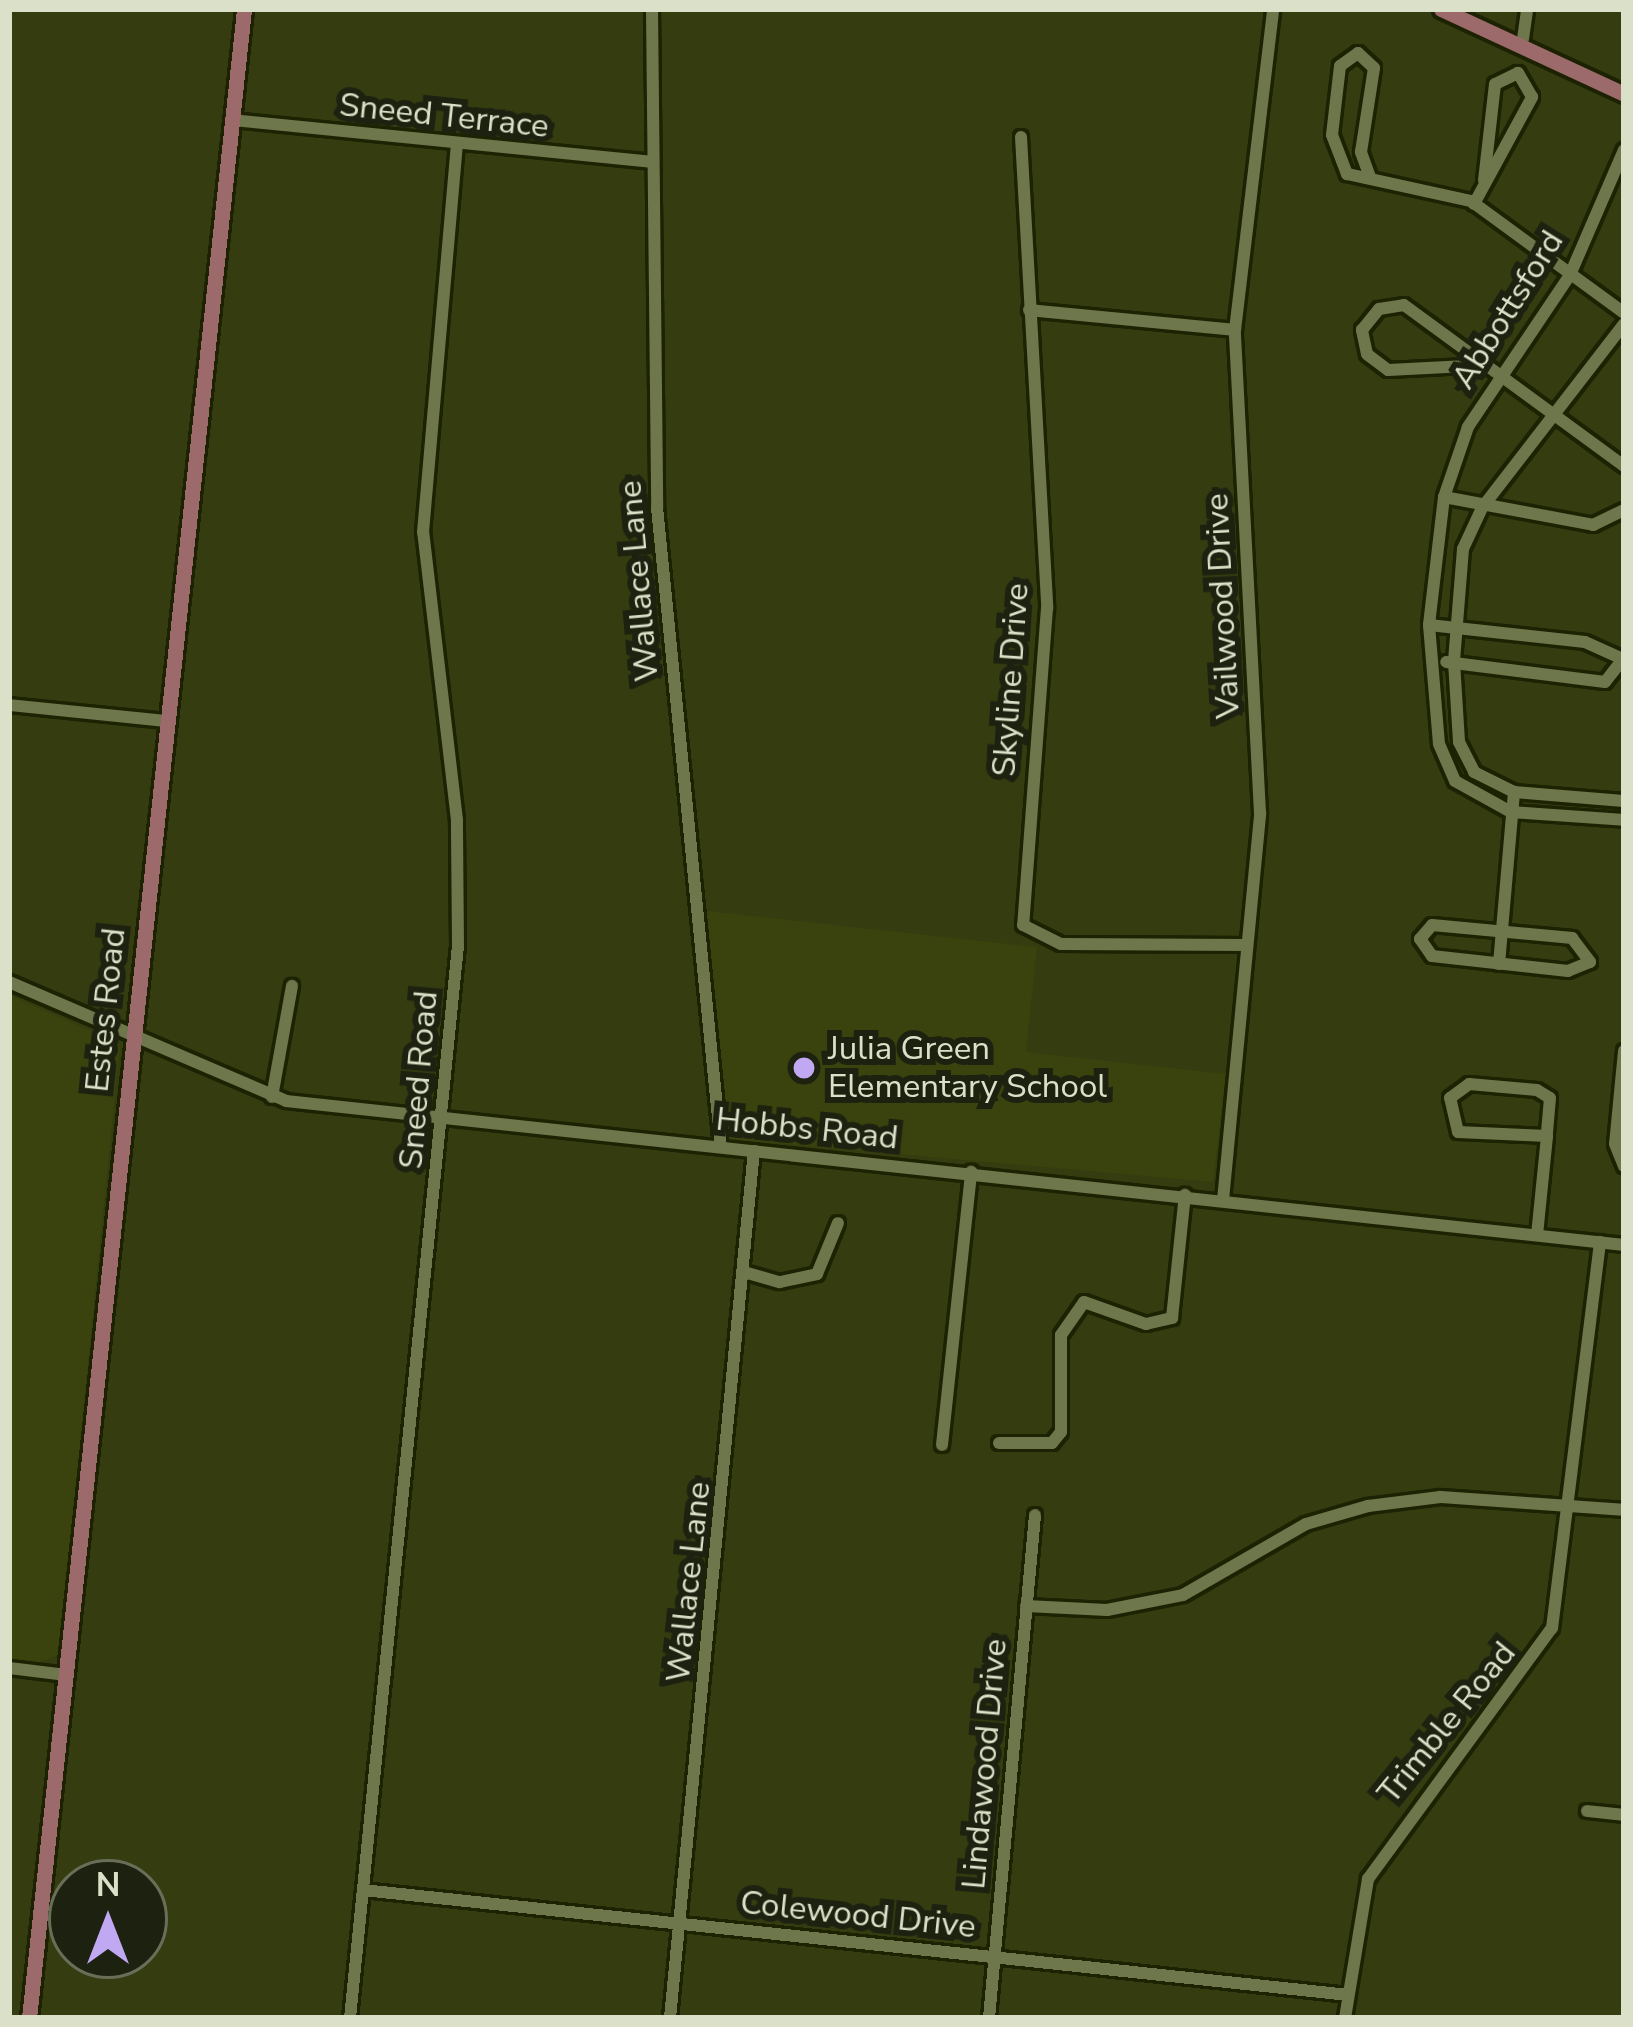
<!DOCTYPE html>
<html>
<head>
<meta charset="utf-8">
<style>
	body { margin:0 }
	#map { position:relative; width:1633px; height:2027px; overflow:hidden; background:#343c10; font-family:"Nunito Sans",sans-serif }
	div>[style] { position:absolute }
	.built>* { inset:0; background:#3a430d }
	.roads { filter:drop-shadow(3px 0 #1c2202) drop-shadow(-3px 0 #1c2202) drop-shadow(0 3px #1c2202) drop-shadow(0 -3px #1c2202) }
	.minor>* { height:12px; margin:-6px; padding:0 6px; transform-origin:6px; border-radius:6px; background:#6d774b }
	.major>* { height:15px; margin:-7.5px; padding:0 7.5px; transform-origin:7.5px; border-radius:7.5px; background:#9c6a6b }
	.dots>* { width:33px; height:33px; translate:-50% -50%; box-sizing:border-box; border:6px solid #1d210f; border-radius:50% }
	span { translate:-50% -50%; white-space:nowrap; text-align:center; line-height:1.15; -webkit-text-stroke:12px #1d210f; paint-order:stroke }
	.street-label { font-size:33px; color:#dbe1c9 }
	.poi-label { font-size:33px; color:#dbe1c9 }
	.left { translate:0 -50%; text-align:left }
	.frame { position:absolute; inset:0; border:12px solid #dbe1c9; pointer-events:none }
	.north { position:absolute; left:48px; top:1859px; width:120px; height:120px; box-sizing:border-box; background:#1d210f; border:3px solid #696e59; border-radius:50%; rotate:0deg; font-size:33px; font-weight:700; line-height:48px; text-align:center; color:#dbe1c9 }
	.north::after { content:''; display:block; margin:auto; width:42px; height:54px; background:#c1a8f3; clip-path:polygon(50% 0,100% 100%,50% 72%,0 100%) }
</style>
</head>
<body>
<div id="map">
	<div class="built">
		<i style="clip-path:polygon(706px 911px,1037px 947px,1026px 1052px,1226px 1074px,1213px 1182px,729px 1139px)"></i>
		<i style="clip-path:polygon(9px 995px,120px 1044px,59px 1655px,33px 1665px,9px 1663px)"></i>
	</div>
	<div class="roads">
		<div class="minor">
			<i style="left:652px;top:9px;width:498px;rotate:89.4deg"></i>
			<i style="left:657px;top:507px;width:643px;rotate:84.29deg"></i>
			<i style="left:1523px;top:39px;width:30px;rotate:-82deg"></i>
			<i style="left:232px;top:120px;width:420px;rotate:5.7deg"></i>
			<i style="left:1021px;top:137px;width:472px;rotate:86.8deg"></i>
			<i style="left:1047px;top:608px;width:318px;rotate:94.3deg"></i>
			<i style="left:1023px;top:925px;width:42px;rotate:26.6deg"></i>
			<i style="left:1061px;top:944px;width:186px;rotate:0.3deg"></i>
			<i style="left:1624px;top:150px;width:136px;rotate:113.4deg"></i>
			<i style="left:1570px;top:275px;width:183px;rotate:123.9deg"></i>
			<i style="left:1468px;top:427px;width:74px;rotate:108.9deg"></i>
			<i style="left:1444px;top:497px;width:129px;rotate:96.7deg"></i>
			<i style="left:1429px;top:625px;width:119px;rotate:85.2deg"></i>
			<i style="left:1439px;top:744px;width:40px;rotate:66.6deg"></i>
			<i style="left:1455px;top:781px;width:64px;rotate:29deg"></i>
			<i style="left:1511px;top:812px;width:113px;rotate:4deg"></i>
			<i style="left:1370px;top:177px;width:27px;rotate:-110deg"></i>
			<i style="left:1361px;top:152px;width:85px;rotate:-81.2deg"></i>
			<i style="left:1374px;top:68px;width:22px;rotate:-137deg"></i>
			<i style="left:1358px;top:53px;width:22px;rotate:144deg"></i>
			<i style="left:1340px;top:66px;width:69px;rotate:96.6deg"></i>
			<i style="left:1332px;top:135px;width:42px;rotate:69deg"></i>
			<i style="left:1347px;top:174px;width:127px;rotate:12.3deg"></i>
			<i style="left:1471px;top:201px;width:190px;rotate:36.2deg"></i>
			<i style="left:1474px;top:204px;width:122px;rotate:-61.5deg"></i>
			<i style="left:1532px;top:97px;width:28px;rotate:-120deg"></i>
			<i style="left:1518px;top:73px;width:25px;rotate:154deg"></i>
			<i style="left:1495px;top:84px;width:97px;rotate:96.5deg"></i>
			<i style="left:1029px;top:310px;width:207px;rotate:5.5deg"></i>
			<i style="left:1624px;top:324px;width:232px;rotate:127.7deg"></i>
			<i style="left:1482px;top:508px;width:45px;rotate:114.9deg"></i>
			<i style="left:1463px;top:549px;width:113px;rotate:94.6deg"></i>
			<i style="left:1454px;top:662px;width:80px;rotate:86.4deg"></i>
			<i style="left:1459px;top:742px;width:34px;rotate:63deg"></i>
			<i style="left:1474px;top:772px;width:45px;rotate:26.6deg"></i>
			<i style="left:1514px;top:792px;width:110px;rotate:4.7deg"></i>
			<i style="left:1486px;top:365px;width:98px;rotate:177.1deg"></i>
			<i style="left:1388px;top:370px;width:26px;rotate:-143deg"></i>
			<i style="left:1367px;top:354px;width:25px;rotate:-102deg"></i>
			<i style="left:1362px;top:330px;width:27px;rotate:-51deg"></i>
			<i style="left:1379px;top:309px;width:25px;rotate:-9deg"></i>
			<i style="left:1404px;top:305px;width:273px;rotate:36.2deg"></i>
			<i style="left:1444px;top:497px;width:152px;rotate:10.6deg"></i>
			<i style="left:1593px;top:525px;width:34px;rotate:-26deg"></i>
			<i style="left:1429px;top:625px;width:157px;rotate:6.2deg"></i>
			<i style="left:1585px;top:642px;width:42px;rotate:24.1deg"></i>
			<i style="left:1623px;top:659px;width:29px;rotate:128deg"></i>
			<i style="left:1605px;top:682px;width:160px;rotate:-172.8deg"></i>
			<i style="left:9px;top:705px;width:159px;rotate:5.8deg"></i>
			<i style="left:1432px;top:925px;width:141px;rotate:5.3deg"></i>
			<i style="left:1572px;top:938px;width:30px;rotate:53deg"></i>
			<i style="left:1590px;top:962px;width:24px;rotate:158deg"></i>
			<i style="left:1568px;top:971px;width:137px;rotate:-173.7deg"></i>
			<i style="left:1432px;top:956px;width:21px;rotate:-125deg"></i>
			<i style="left:1420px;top:939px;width:18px;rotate:-49deg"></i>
			<i style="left:1499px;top:964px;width:173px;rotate:-85deg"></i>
			<i style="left:9px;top:982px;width:301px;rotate:23.2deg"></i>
			<i style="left:286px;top:1101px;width:1346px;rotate:6.14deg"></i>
			<i style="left:1624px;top:1051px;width:93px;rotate:95.5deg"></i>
			<i style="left:1615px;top:1144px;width:24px;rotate:68deg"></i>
			<i style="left:272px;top:1097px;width:113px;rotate:-79.8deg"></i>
			<i style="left:1223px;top:1200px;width:389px;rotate:-84.5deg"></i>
			<i style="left:1260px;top:813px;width:484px;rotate:-93deg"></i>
			<i style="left:1235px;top:330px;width:323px;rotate:-83.2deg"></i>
			<i style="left:1537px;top:1235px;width:100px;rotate:-84.2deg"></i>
			<i style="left:1547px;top:1136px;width:89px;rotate:-177.4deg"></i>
			<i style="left:1458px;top:1132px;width:35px;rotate:-103deg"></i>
			<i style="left:1450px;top:1098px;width:24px;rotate:-36deg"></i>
			<i style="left:1469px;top:1084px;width:68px;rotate:5deg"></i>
			<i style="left:1537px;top:1090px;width:15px;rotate:32deg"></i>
			<i style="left:1550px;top:1098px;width:38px;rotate:95deg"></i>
			<i style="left:744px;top:1272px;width:37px;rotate:16deg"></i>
			<i style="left:780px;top:1282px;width:38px;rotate:-12deg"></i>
			<i style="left:817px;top:1274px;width:55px;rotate:-67.6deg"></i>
			<i style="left:999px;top:1443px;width:53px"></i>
			<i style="left:1052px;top:1443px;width:14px;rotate:-51deg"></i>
			<i style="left:1061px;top:1432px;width:97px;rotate:-90deg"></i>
			<i style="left:1061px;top:1335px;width:40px;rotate:-55.1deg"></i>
			<i style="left:1084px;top:1302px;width:66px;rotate:19.5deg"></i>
			<i style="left:1146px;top:1324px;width:27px;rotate:-13deg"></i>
			<i style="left:1172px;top:1318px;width:124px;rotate:-84deg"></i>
			<i style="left:942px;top:1445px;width:275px;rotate:-83.9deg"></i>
			<i style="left:1026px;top:1606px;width:81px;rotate:2.8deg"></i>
			<i style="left:1107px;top:1610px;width:77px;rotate:-11.2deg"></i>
			<i style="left:1183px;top:1595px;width:142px;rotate:-30deg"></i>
			<i style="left:1306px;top:1524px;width:65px;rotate:-16.2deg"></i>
			<i style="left:1368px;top:1506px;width:73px;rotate:-7.1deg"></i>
			<i style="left:1440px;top:1497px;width:184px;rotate:4deg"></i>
			<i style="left:9px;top:1668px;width:58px;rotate:6.9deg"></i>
			<i style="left:1587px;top:1811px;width:37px;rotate:6deg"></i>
			<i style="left:363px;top:1890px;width:991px;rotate:6.08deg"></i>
			<i style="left:350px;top:2018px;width:1078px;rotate:-84.25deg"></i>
			<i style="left:458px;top:945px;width:125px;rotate:-90.5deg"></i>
			<i style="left:457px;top:820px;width:290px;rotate:-96.7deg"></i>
			<i style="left:423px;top:532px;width:387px;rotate:-85deg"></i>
			<i style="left:670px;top:2018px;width:871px;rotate:-84.47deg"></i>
			<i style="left:989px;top:2018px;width:505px;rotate:-84.77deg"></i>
			<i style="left:1345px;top:2018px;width:141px;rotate:-80.6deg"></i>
			<i style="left:1368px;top:1879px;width:311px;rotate:-53.8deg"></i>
			<i style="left:1552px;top:1628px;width:389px;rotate:-82.9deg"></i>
		</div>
		<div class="major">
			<i style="left:1441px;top:9px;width:202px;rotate:24.9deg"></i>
			<i style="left:29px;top:2018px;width:2020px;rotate:-83.89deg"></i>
		</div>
	</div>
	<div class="dots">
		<i style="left:804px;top:1068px;background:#c1a8f3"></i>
	</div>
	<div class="street-label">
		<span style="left:444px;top:116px;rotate:6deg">Sneed Terrace</span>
		<span style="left:1508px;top:310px;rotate:-58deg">Abbottsford</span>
		<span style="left:639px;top:581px;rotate:-95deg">Wallace Lane</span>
		<span style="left:1223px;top:606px;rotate:-93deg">Vailwood Drive</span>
		<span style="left:1011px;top:680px;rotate:-86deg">Skyline Drive</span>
		<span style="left:106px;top:1010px;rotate:-84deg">Estes Road</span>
		<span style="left:419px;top:1080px;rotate:-85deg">Sneed Road</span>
		<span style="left:807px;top:1129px;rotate:6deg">Hobbs Road</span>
		<span style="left:689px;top:1582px;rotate:-84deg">Wallace Lane</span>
		<span style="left:1447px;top:1723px;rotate:-51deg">Trimble Road</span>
		<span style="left:985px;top:1764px;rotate:-85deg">Lindawood Drive</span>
		<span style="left:858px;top:1915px;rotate:6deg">Colewood Drive</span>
	</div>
	<div class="poi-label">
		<span class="left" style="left:828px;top:1068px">Julia Green<br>Elementary School</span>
	</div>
	<div class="frame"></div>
	<div class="north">N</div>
</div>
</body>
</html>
